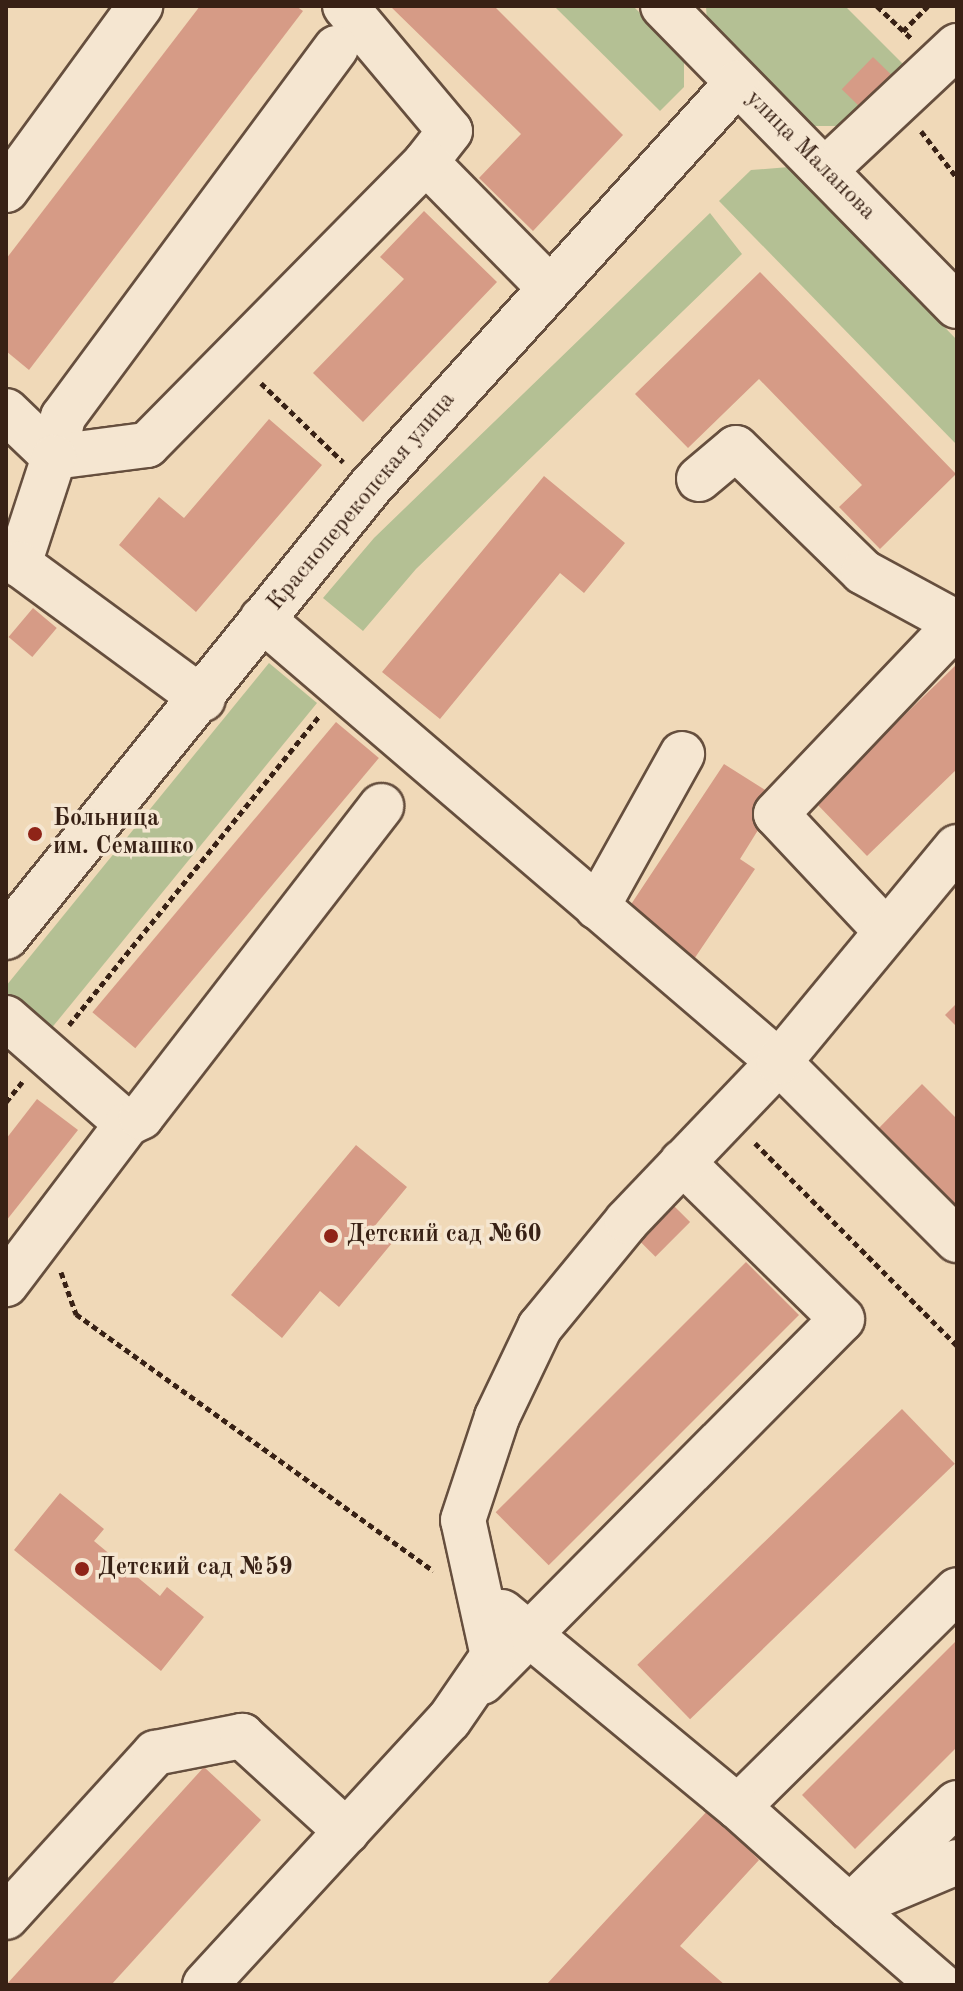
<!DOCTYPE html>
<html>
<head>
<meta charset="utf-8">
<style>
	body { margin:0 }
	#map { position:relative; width:963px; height:1991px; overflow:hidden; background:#f0d9b8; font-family:"Old Standard TT",serif }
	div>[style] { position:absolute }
	.green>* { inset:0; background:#b4c094 }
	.building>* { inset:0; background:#d69b86; transform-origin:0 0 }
	.path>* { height:5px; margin-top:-2.5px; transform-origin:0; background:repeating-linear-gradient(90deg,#382115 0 6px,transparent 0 10px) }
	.roads { filter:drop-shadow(2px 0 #664f3e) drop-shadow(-2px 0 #664f3e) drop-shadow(0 2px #664f3e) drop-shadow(0 -2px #664f3e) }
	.minor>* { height:44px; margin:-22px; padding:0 22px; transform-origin:22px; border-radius:22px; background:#f5e6d1 }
	.dots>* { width:22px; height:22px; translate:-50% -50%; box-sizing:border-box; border:4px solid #f5e6d1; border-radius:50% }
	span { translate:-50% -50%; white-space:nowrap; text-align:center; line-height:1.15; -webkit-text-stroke:7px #f5e6d1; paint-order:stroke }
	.street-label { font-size:24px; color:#382115 }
	.poi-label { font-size:24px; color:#382115; font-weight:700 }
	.left { translate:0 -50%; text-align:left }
	.frame { position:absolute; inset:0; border:8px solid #382115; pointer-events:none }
</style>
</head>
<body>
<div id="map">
	<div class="green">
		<i style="clip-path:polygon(554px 6px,633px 6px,684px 57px,684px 87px,660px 111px)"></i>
		<i style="clip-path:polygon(706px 6px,845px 6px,913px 74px,860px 126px,810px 126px,707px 21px)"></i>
		<i style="clip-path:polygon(789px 167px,957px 340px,957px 445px,719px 201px,751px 170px)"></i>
		<i style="clip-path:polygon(710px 213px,742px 254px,416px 569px,363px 631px,323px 598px,374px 538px)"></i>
		<i style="clip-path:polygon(269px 663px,317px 703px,50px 1030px,6px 994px,6px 986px)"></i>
	</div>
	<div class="building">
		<i style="clip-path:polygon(200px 6px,296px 6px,303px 11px,29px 370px,6px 351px,6px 259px)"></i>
		<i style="clip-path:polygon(390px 6px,494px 6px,623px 135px,533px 231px,479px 178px,521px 134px)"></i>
		<i style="left:873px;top:57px;width:29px;height:45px;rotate:44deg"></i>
		<i style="clip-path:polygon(424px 211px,497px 282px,363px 422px,313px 373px,404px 279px,380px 257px)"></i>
		<i style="clip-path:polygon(760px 272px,956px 474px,880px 549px,839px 507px,862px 485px,759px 379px,688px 448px,635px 394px)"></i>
		<i style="clip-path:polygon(269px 419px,322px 465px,196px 612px,119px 545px,159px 497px,184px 518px)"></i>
		<i style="clip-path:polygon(544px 476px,625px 543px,584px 593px,560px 573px,440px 719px,382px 672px)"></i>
		<i style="left:33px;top:608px;width:31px;height:38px;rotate:40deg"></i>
		<i style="clip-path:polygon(957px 664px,957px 769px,867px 856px,815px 802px)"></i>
		<i style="left:336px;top:722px;width:56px;height:379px;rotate:40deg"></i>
		<i style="clip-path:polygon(724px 764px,778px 798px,740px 859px,755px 869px,690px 965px,622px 918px)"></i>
		<i style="clip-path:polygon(957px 1003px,957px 1027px,945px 1015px)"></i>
		<i style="clip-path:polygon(922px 1084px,957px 1119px,957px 1210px,877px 1130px)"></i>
		<i style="clip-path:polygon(37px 1099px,78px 1130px,6px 1221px,6px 1139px)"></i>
		<i style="clip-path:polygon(356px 1145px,407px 1187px,373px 1228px,392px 1243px,339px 1307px,320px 1291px,282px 1338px,231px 1295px)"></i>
		<i style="left:671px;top:1203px;width:27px;height:49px;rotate:45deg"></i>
		<i style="left:746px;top:1262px;width:75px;height:354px;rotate:45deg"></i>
		<i style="left:902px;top:1409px;width:76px;height:368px;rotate:46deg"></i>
		<i style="clip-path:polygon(60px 1493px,104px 1529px,94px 1541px,160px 1596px,167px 1587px,204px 1617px,161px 1671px,14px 1550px)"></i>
		<i style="clip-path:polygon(957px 1640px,957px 1747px,855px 1849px,802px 1795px)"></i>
		<i style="clip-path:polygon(204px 1767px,261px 1820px,111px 1985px,6px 1985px)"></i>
		<i style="clip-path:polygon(709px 1809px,759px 1860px,680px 1946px,725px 1985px,546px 1985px)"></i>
	</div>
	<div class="path">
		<i style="left:877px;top:6px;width:47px;rotate:43.3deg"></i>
		<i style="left:903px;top:31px;width:35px;rotate:-45deg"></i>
		<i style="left:921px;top:131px;width:59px;rotate:52.5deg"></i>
		<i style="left:261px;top:383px;width:114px;rotate:43.9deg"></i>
		<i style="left:69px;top:1025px;width:397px;rotate:-51deg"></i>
		<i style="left:6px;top:1102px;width:26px;rotate:-51deg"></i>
		<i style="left:755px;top:1143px;width:286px;rotate:45.1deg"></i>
		<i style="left:61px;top:1272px;width:45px;rotate:70.3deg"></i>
		<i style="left:76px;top:1314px;width:440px;rotate:35.7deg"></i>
	</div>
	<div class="roads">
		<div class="minor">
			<i style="left:345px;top:6px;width:163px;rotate:50deg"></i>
			<i style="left:450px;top:131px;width:39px;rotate:128deg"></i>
			<i style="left:426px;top:162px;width:174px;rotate:45.5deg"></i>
			<i style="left:663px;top:6px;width:420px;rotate:45.6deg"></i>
			<i style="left:336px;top:48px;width:459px;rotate:126.5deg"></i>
			<i style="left:63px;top:417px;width:41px;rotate:102.7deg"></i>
			<i style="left:54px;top:457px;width:94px;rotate:-7.4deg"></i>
			<i style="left:147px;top:445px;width:397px;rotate:-45.4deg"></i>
			<i style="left:825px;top:170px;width:181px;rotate:-43.2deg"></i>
			<i style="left:6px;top:190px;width:228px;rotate:-53.9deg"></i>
			<i style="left:6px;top:411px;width:66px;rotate:43.8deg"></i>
			<i style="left:54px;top:457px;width:113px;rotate:108.1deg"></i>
			<i style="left:19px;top:564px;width:228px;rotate:36.3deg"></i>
			<i style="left:699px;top:479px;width:48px;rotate:-40deg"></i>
			<i style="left:736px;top:448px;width:177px;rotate:44.3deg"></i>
			<i style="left:863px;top:572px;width:107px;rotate:28.5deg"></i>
			<i style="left:262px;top:619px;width:681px;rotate:40.59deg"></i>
			<i style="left:779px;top:1062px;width:252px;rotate:45deg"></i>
			<i style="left:597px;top:907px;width:175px;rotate:-60.9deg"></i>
			<i style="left:885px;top:930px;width:159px;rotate:-133.2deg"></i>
			<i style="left:776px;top:814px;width:262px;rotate:-46.4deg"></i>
			<i style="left:6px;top:937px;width:579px;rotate:-51.03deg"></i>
			<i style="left:370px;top:487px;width:546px;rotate:-47.75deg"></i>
			<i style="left:6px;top:1018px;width:161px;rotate:41.2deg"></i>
			<i style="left:127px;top:1124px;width:201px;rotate:127.1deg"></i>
			<i style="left:127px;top:1124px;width:16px;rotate:-27deg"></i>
			<i style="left:141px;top:1117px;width:393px;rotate:-52.3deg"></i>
			<i style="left:502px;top:1612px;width:306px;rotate:39.6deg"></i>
			<i style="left:738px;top:1807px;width:308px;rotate:-44.7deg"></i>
			<i style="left:482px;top:1682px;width:511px;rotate:-45.24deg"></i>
			<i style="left:842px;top:1319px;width:224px;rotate:-135.5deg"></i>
			<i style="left:738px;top:1807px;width:150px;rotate:41.8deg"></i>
			<i style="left:850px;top:1907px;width:149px;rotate:-44.2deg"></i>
			<i style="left:6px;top:1917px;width:222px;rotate:-47.7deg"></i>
			<i style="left:155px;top:1753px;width:89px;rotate:-11.1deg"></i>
			<i style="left:242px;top:1736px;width:142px;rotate:42.4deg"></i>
			<i style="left:205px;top:1985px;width:360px;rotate:-47.4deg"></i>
			<i style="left:449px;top:1720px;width:78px;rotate:-55.5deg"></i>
			<i style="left:493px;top:1656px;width:139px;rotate:-102.4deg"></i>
			<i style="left:463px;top:1520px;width:108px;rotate:-71.7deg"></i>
			<i style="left:497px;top:1417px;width:100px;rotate:-64.5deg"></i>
			<i style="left:540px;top:1327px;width:137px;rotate:-50.6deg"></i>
			<i style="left:627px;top:1221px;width:220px;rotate:-46.3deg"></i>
			<i style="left:779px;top:1062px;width:279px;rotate:-50.4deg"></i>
			<i style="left:940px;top:1985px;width:119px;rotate:-139.1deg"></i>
			<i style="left:850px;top:1907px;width:116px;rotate:-22.8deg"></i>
		</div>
	</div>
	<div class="dots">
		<i style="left:35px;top:834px;background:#8f2418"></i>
		<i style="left:331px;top:1236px;background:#8f2418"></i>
		<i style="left:82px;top:1569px;background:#8f2418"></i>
	</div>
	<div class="street-label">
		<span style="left:810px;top:156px;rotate:45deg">улица Маланова</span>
		<span style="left:362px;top:502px;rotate:-50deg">Красноперекопская улица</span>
	</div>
	<div class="poi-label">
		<span class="left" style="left:53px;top:834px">Больница<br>им. Семашко</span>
		<span class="left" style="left:347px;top:1236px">Детский сад №60</span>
		<span class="left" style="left:98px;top:1569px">Детский сад №59</span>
	</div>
	<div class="frame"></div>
</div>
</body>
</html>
